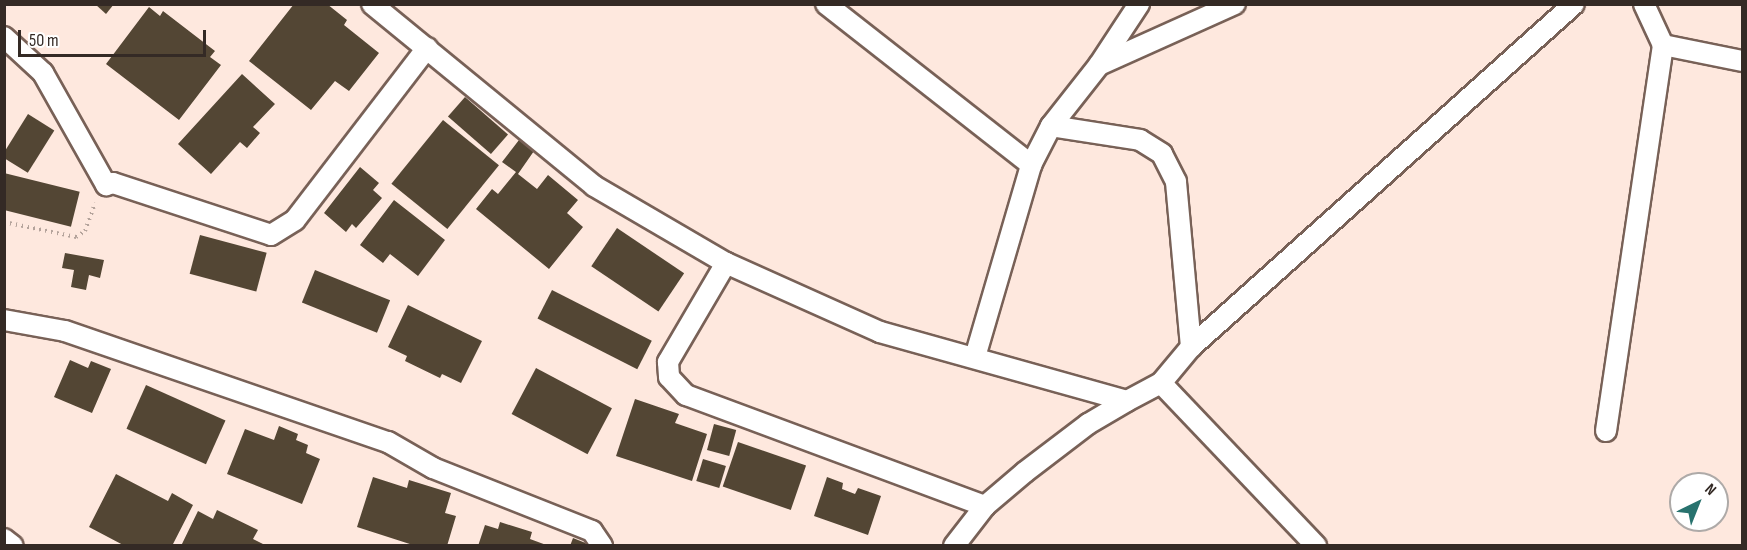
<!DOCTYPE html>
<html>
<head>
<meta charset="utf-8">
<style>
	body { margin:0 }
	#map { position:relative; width:1747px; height:550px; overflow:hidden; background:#fee8de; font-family:"Sofia Sans Condensed",sans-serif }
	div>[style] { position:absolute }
	.building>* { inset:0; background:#534634; transform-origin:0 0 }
	.path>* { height:4px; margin-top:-2px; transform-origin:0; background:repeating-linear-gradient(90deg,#b4a39b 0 1.5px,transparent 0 6px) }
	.roads { filter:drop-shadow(2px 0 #786157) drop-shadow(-2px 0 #786157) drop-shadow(0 2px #786157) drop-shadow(0 -2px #786157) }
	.minor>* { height:20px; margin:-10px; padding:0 10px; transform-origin:10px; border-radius:10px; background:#fff }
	span { translate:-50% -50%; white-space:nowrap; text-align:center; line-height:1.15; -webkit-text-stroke:6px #fff; paint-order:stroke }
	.frame { position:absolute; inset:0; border:6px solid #342a25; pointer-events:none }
	.north { position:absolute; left:1669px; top:472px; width:60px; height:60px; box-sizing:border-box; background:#fff; border:2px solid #aeaaa8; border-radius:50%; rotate:43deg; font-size:16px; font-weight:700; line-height:24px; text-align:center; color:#342a25 }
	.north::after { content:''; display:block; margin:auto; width:21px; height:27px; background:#28726e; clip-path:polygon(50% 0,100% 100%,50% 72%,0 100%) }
	.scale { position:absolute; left:18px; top:30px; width:188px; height:27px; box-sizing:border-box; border:3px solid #342a25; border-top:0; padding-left:8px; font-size:18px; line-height:21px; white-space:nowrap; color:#342a25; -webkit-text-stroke:4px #fff; paint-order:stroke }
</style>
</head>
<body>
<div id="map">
	<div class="building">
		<i style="clip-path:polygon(95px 4px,114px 4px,106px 14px)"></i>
		<i style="clip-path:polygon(294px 4px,327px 4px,347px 20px,344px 25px,379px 53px,349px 91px,335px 81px,311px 110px,249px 61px)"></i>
		<i style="clip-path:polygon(149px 7px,160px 16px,163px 11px,215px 51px,210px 57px,221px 65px,179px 120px,106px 64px)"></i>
		<i style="clip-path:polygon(242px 74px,275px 104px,253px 127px,260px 133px,247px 148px,240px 142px,211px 174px,178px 144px)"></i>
		<i style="left:465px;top:97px;width:57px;height:26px;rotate:41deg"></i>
		<i style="left:28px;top:114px;width:31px;height:50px;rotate:32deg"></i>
		<i style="left:443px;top:120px;width:72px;height:82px;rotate:39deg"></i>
		<i style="clip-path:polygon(519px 140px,534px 151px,518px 174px,537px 189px,548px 175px,578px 200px,567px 213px,583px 227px,549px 269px,476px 209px,492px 189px,498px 194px,516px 172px,502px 162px)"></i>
		<i style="clip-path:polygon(360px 167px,379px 183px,373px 190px,382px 198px,356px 228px,352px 224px,346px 232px,324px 213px)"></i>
		<i style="left:4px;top:173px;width:78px;height:36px;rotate:14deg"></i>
		<i style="clip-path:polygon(394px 200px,445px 240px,418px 276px,390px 254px,383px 263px,360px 245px)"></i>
		<i style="left:617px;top:228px;width:81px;height:46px;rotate:34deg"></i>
		<i style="left:200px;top:235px;width:69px;height:40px;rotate:15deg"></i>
		<i style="clip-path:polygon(65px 253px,104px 260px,100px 278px,89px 275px,86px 290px,71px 287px,74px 270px,62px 268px)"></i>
		<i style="left:315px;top:270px;width:81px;height:35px;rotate:22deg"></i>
		<i style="left:552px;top:290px;width:112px;height:32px;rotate:27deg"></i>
		<i style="clip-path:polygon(408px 305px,482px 341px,461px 383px,442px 374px,440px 378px,405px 361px,407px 356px,388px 347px)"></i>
		<i style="clip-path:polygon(70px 360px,88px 368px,91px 361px,111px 369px,92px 413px,54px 397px)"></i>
		<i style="left:536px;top:368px;width:86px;height:52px;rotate:28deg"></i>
		<i style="left:146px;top:385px;width:87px;height:48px;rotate:24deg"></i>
		<i style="clip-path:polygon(635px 399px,679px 414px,675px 423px,707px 434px,692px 481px,616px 456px)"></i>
		<i style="left:714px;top:424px;width:23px;height:27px;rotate:15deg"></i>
		<i style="clip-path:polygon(279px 426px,298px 434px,296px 440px,308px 445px,306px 453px,320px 459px,302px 504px,227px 474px,245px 429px,274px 440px)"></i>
		<i style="left:738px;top:442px;width:72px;height:47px;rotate:19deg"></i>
		<i style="left:703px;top:459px;width:24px;height:23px;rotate:17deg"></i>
		<i style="clip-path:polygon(116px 474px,168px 501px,172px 493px,193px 505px,172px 546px,125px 546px,89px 527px)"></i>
		<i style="clip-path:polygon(373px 477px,407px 488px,409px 480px,451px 493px,445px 513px,456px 516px,447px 546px,416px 546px,357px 527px)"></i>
		<i style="clip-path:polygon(827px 477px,843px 483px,842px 489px,855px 494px,858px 488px,881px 496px,868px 535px,814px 516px)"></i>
		<i style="clip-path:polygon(217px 510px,258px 530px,253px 539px,267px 546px,181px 546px,198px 511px,213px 519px)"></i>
		<i style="clip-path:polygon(500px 522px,532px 532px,530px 539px,549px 546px,478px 546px,485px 525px,498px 529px)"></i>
		<i style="clip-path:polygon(573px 538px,593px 546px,570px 546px)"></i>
	</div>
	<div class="path">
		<i style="left:4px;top:222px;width:74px;rotate:11.8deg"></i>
		<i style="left:76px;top:237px;width:11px;rotate:-34deg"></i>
		<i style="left:85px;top:231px;width:30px;rotate:-70deg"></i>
	</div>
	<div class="roads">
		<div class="minor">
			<i style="left:372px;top:4px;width:287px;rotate:39.3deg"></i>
			<i style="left:594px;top:186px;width:153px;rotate:30.3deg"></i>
			<i style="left:726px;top:263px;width:169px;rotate:24.1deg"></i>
			<i style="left:880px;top:332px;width:256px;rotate:15.6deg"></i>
			<i style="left:1127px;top:401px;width:38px;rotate:-28deg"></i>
			<i style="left:1161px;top:383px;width:47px;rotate:-50.2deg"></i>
			<i style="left:1191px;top:347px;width:514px;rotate:-41.85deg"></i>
			<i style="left:826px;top:4px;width:261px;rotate:38.1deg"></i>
			<i style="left:4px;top:37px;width:53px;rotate:42.7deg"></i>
			<i style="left:43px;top:73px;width:129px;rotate:60.6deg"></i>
			<i style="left:106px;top:185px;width:7px;rotate:-16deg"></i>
			<i style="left:113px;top:183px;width:166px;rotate:18.2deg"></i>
			<i style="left:271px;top:235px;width:28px;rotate:-32deg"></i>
			<i style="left:295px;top:220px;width:217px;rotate:-52.5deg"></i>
			<i style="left:1663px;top:45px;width:81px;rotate:11.4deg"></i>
			<i style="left:1099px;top:65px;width:149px;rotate:-24.2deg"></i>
			<i style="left:1051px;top:126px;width:90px;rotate:8.9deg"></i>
			<i style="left:1140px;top:140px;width:26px;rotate:32deg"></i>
			<i style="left:1162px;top:154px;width:31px;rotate:63deg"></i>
			<i style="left:1176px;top:182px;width:166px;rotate:84.8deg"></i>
			<i style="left:726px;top:263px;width:115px;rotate:120.4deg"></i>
			<i style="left:668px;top:362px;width:15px;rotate:86deg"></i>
			<i style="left:669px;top:377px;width:25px;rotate:47deg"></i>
			<i style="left:686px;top:395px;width:319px;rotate:20.4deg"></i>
			<i style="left:4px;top:320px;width:62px;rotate:10.2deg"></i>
			<i style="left:65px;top:331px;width:342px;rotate:19deg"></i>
			<i style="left:388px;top:442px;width:52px;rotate:30deg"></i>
			<i style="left:433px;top:468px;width:171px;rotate:21.6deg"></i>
			<i style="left:592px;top:531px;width:18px;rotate:56deg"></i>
			<i style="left:975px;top:357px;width:200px;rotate:-73.7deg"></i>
			<i style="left:1031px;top:165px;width:44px;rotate:-62.9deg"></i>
			<i style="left:1051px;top:126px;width:78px;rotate:-51.8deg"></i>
			<i style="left:1099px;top:65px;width:73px;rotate:-56.7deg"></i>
			<i style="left:1161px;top:383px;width:225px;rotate:46.4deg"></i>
			<i style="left:1606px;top:431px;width:390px;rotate:-81.6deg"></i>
			<i style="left:1663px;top:45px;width:45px;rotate:-114.9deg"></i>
			<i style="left:4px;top:539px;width:11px;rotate:38deg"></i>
			<i style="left:954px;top:546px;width:51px;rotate:-52.2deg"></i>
			<i style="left:985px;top:506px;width:52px;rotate:-40.4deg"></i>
			<i style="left:1025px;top:472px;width:79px;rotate:-37.3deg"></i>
			<i style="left:1088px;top:424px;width:45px;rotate:-30.5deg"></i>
		</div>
	</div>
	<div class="frame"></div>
	<div class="north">N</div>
	<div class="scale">50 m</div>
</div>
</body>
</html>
